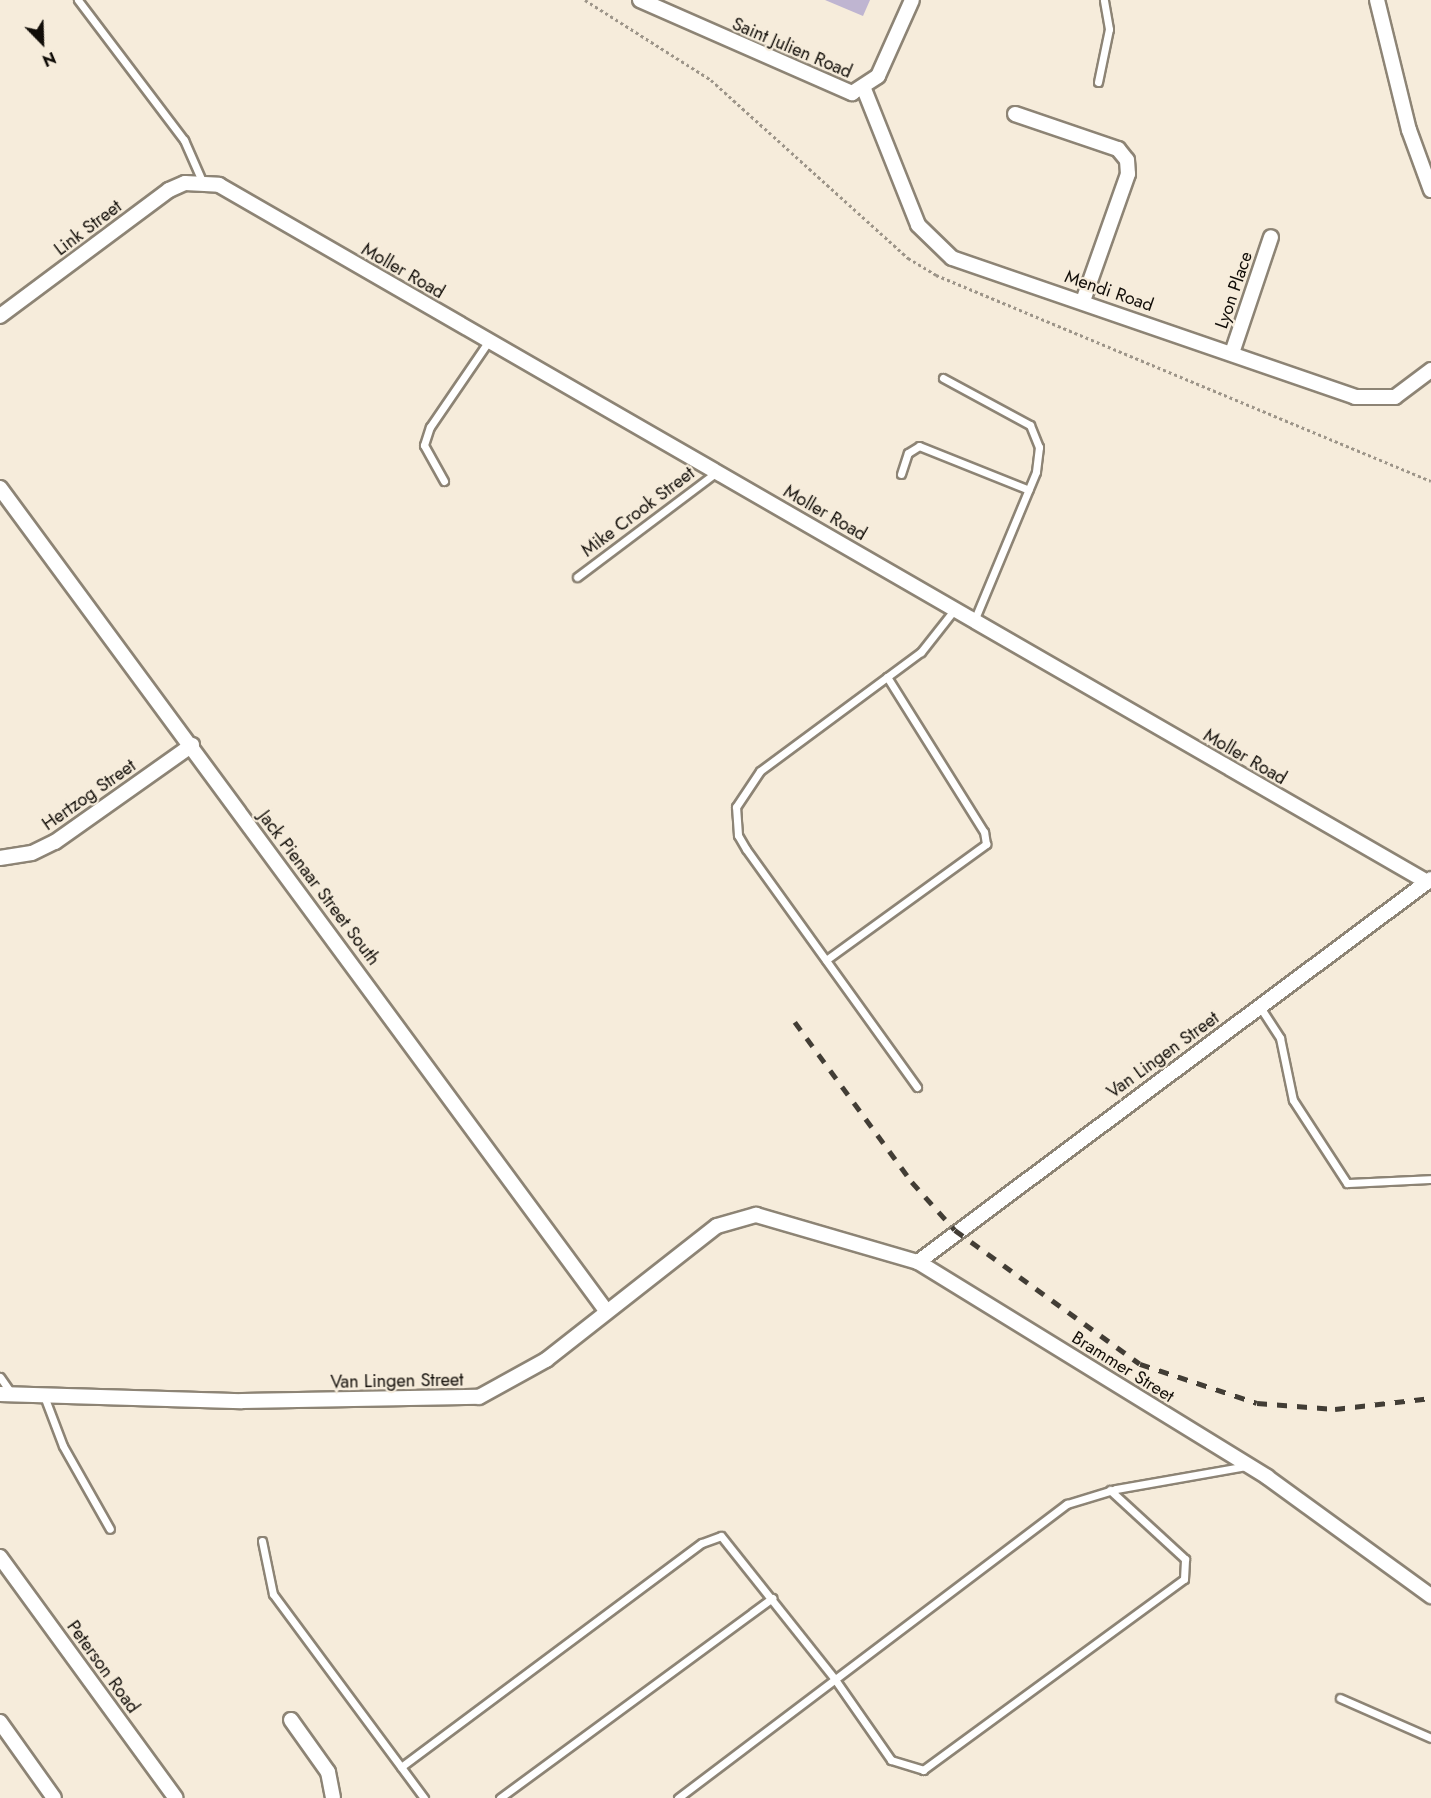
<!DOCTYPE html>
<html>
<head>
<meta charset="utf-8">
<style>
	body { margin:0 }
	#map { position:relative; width:1431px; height:1798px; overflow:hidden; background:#f6ecdb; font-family:Jost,sans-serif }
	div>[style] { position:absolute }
	.building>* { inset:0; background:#bfb5d1 }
	.path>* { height:3px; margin-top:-1.5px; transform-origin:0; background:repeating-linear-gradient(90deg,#9d9589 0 3px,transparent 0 6px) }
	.roads { filter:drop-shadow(2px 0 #8d8475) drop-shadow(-2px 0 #8d8475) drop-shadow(0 2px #8d8475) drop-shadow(0 -2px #8d8475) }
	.service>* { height:7px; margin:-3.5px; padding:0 3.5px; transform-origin:3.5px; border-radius:3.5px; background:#fff }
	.minor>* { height:14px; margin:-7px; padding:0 7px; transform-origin:7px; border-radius:7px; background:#fff }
	.rail>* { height:4.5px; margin-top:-2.25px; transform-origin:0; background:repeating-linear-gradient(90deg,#423d35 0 10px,transparent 0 20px) }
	span { translate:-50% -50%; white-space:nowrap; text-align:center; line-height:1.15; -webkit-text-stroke:4.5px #f6ecdb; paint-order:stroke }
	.street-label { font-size:18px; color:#110d08 }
	.north { position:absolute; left:12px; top:12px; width:60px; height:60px; -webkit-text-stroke:4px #f6ecdb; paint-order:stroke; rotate:157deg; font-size:16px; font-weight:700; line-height:24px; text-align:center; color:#110d08 }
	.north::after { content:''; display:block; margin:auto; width:21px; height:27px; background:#110d08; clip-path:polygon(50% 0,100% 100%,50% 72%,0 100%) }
</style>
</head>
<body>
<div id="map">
	<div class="building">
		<i style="clip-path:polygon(825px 0,870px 0,863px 16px)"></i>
	</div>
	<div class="path">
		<i style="left:585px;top:0;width:149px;rotate:32.4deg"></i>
		<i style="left:711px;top:80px;width:266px;rotate:42.1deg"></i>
		<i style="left:908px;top:258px;width:33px;rotate:31deg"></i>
		<i style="left:936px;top:275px;width:536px;rotate:22.6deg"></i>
	</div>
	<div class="roads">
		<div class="service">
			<i style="left:78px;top:0;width:176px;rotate:52.9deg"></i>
			<i style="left:184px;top:140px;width:45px;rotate:66.3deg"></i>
			<i style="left:1098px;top:82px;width:54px;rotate:-78.3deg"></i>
			<i style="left:1109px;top:29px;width:29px;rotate:-100deg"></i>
			<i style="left:943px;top:378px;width:99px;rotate:28.4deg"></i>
			<i style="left:1030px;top:425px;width:24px;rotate:68deg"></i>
			<i style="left:1039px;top:447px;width:25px;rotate:97deg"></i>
			<i style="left:1036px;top:472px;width:161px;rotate:112.6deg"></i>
			<i style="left:901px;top:474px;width:22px;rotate:-72deg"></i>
			<i style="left:908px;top:453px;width:13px;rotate:-32deg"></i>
			<i style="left:919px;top:446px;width:118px;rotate:21.8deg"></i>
			<i style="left:444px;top:481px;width:41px;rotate:-119.1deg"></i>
			<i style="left:424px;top:445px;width:19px;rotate:-72deg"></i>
			<i style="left:430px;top:427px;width:103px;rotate:-55.7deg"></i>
			<i style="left:577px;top:577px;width:175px;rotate:-36.9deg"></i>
			<i style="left:826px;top:960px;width:198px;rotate:-35.9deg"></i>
			<i style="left:986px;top:844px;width:12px;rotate:-99deg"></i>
			<i style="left:984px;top:832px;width:183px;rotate:-122deg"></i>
			<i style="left:1260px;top:1007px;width:37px;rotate:57deg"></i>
			<i style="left:1280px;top:1038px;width:63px;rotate:78.2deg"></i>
			<i style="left:1293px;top:1100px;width:99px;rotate:57deg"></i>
			<i style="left:1347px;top:1183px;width:84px;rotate:-2.7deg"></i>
			<i style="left:917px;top:1087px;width:293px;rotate:-125.7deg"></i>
			<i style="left:746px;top:849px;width:16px;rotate:-120deg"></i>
			<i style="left:738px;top:835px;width:28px;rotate:-94deg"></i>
			<i style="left:736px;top:807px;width:43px;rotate:-56.3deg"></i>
			<i style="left:760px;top:771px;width:200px;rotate:-36.5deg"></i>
			<i style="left:921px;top:652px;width:53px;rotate:-51.8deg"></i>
			<i style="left:0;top:1377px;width:21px;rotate:55deg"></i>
			<i style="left:44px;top:1396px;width:53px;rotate:69.2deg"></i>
			<i style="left:63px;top:1446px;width:95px;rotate:60.5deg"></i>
			<i style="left:262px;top:1541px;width:54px;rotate:78.3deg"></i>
			<i style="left:273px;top:1594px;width:254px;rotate:53.5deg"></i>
			<i style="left:1340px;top:1698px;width:99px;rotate:23.7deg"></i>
			<i style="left:401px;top:1767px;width:375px;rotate:-36.7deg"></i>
			<i style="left:702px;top:1543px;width:20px;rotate:-20deg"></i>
			<i style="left:721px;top:1536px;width:181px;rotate:51.5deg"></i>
			<i style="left:834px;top:1678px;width:100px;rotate:55.2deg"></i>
			<i style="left:891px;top:1760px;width:34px;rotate:17deg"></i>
			<i style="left:923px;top:1770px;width:323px;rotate:-36.2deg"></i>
			<i style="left:1184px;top:1579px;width:20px;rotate:-87deg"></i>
			<i style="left:1185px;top:1559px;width:102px;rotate:-137.4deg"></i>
			<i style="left:500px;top:1798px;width:338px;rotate:-36.3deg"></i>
			<i style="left:678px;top:1798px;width:488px;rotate:-37.1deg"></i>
			<i style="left:1067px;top:1504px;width:51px;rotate:-17deg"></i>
			<i style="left:1116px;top:1489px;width:132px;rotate:-10deg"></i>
		</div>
		<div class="minor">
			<i style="left:640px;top:0;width:232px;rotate:23.7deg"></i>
			<i style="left:852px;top:93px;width:31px;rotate:-33deg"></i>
			<i style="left:878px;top:76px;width:83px;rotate:-65.9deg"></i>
			<i style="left:1377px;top:0;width:134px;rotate:76.2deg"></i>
			<i style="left:1409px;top:130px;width:64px;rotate:69.9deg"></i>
			<i style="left:864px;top:89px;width:146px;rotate:68.3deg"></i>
			<i style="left:918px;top:225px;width:47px;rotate:44.1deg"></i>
			<i style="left:952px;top:258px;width:426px;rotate:19deg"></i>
			<i style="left:1355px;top:397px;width:40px"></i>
			<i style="left:1395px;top:397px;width:45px;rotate:-36.9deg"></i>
			<i style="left:1015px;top:114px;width:109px;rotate:18.8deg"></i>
			<i style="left:1118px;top:149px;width:14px;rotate:51deg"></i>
			<i style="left:1127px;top:160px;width:14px;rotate:86deg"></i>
			<i style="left:1128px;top:174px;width:135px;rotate:109.5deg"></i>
			<i style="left:0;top:316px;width:211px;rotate:-36.7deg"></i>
			<i style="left:169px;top:190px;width:17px;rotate:-24deg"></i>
			<i style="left:185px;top:183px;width:34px;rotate:3deg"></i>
			<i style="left:219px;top:185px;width:1395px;rotate:29.98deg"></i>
			<i style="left:1232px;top:353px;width:122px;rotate:-71.4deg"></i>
			<i style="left:0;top:488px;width:1023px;rotate:53.62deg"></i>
			<i style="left:0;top:858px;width:32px;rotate:-9deg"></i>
			<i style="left:32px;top:853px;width:25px;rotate:-26deg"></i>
			<i style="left:55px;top:842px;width:168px;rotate:-35.3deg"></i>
			<i style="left:918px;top:1262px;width:640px;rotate:-36.74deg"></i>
			<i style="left:0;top:1394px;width:242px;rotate:1.7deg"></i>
			<i style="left:242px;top:1401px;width:237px;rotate:-1deg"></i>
			<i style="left:479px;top:1397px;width:77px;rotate:-28.9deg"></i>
			<i style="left:546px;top:1360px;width:217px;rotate:-38.1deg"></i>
			<i style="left:717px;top:1226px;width:41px;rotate:-15.8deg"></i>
			<i style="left:756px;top:1215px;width:169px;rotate:16.2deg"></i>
			<i style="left:918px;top:1262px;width:410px;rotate:31.6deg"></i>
			<i style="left:1267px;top:1477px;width:203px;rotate:36deg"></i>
			<i style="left:0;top:1557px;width:298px;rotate:53.9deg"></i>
			<i style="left:291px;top:1720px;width:64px;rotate:54.6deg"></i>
			<i style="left:328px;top:1772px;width:26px;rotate:79deg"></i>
			<i style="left:0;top:1722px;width:93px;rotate:54.6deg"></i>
		</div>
	</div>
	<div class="rail">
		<i style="left:795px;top:1022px;width:198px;rotate:53.8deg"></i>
		<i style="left:912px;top:1182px;width:64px;rotate:48.1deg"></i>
		<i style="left:955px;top:1230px;width:228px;rotate:35.9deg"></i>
		<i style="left:1140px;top:1364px;width:123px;rotate:18.4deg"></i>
		<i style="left:1257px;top:1403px;width:78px;rotate:4.4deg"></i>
		<i style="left:1335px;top:1409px;width:97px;rotate:-6.5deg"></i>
	</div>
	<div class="street-label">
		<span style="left:792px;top:48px;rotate:23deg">Saint Julien Road</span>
		<span style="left:88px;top:228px;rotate:-37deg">Link Street</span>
		<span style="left:403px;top:271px;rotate:30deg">Moller Road</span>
		<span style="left:1234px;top:290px;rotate:-71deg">Lyon Place</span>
		<span style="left:1109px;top:291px;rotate:19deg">Mendi Road</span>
		<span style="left:638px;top:512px;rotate:-37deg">Mike Crook Street</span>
		<span style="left:825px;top:513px;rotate:30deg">Moller Road</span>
		<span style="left:1245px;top:757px;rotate:30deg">Moller Road</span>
		<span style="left:89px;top:795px;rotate:-35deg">Hertzog Street</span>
		<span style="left:319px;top:888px;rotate:53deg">Jack Pienaar Street South</span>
		<span style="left:1163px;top:1055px;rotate:-36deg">Van Lingen Street</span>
		<span style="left:1123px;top:1367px;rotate:32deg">Brammer Street</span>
		<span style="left:397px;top:1381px;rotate:-1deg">Van Lingen Street</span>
		<span style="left:103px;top:1667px;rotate:54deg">Peterson Road</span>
	</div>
	<div class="north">N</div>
</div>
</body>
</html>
